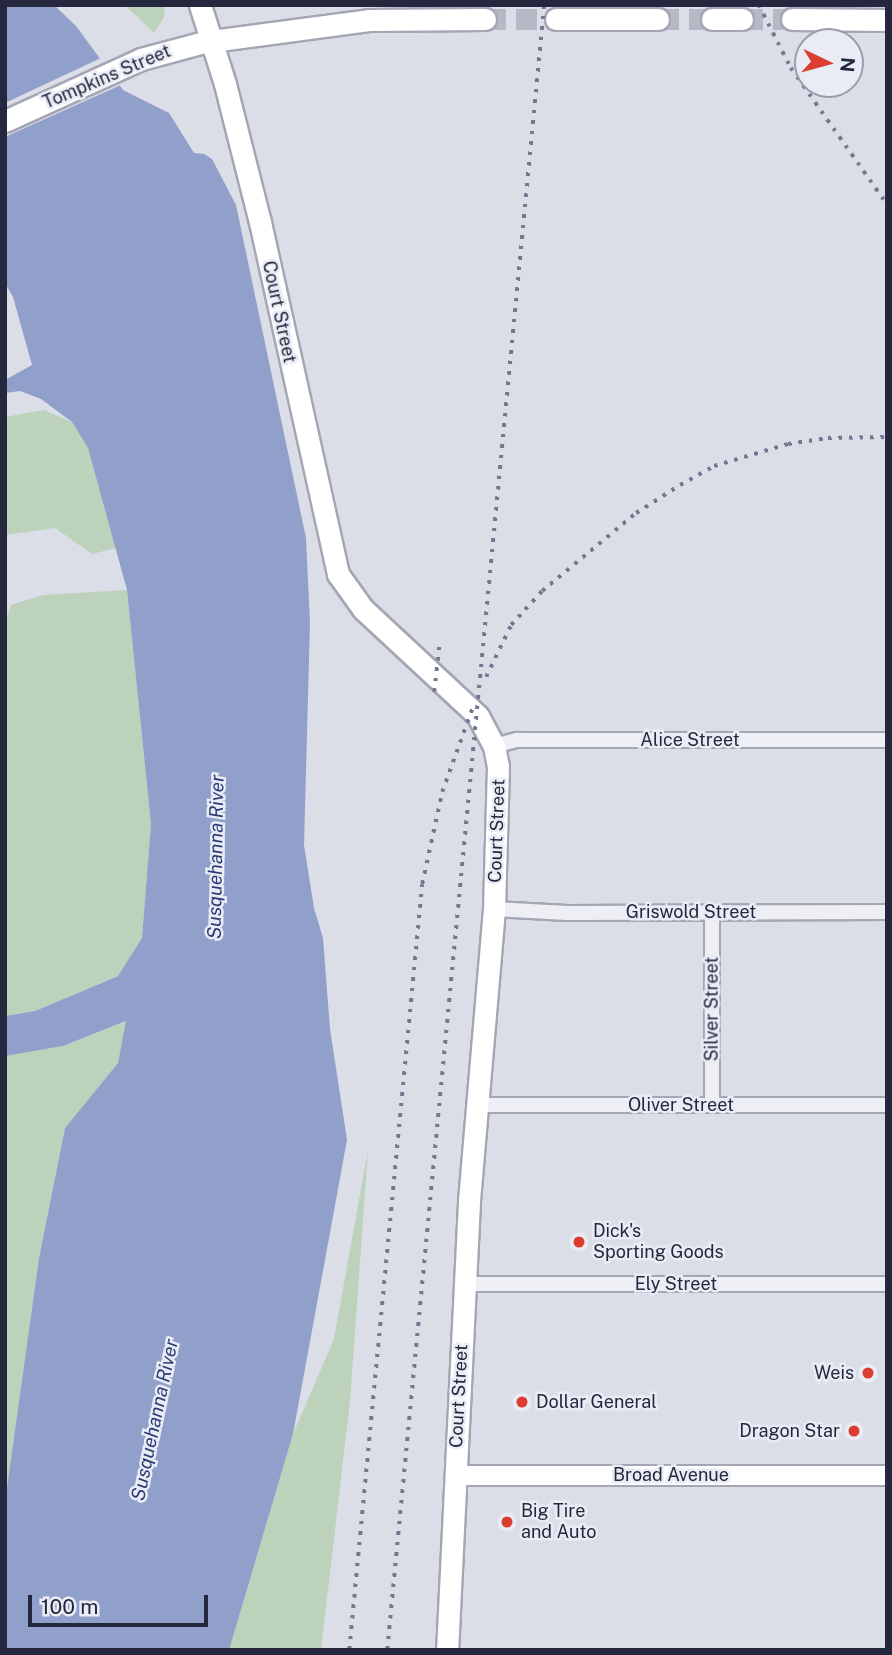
<!DOCTYPE html>
<html>
<head>
<meta charset="utf-8">
<style>
	body { margin:0 }
	#map { position:relative; width:892px; height:1655px; overflow:hidden; background:#dbdde7; font-family:"Public Sans",sans-serif }
	div>[style] { position:absolute }
	.green>* { inset:0; background:#bcd2bb }
	.water>* { inset:0; background:#91a0cb }
	.pier>* { inset:0; background:#dbdde7 }
	.primary-tunnel>* { height:21px; margin-top:-10.5px; transform-origin:0; background:repeating-linear-gradient(90deg,#b6b9c5 0 21px,transparent 0 31px) }
	.roads { filter:drop-shadow(2px 0 #a4a6b4) drop-shadow(-2px 0 #a4a6b4) drop-shadow(0 2px #a4a6b4) drop-shadow(0 -2px #a4a6b4) }
	.street>* { height:14px; margin:-7px; padding:0 7px; transform-origin:7px; border-radius:7px; background:#eeeff5 }
	.secondary>* { height:19px; margin:-9.5px; padding:0 9.5px; transform-origin:9.5px; border-radius:9.5px; background:#fff }
	.primary>* { height:21px; margin:-10.5px; padding:0 10.5px; transform-origin:10.5px; border-radius:10.5px; background:#fff }
	.rail>* { height:3.5px; margin-top:-1.75px; transform-origin:0; background:repeating-linear-gradient(90deg,#737892 0 3.5px,transparent 0 10.5px) }
	.dots>* { width:19px; height:19px; translate:-50% -50%; box-sizing:border-box; border:4px solid #eaecf5; border-radius:50% }
	span { translate:-50% -50%; white-space:nowrap; text-align:center; line-height:1.15; -webkit-text-stroke:5px #eaecf5; paint-order:stroke }
	.street-label { font-size:18px; color:#24273e }
	.poi-label { font-size:18px; color:#24273e }
	.left { translate:0 -50%; text-align:left }
	.right { translate:-100% -50%; text-align:right }
	.water-label { font-size:19px; color:#2a3b76; font-style:italic }
	.frame { position:absolute; inset:0; border:7px solid #24273e; pointer-events:none }
	.north { position:absolute; left:794px; top:28px; width:70px; height:70px; box-sizing:border-box; background:#eaecf5; border:2px solid #9b9dac; border-radius:50%; rotate:95deg; font-size:19px; font-weight:700; line-height:28px; text-align:center; color:#24273e }
	.north::after { content:''; display:block; margin:auto; width:24px; height:32px; background:#db3e31; clip-path:polygon(50% 0,100% 100%,50% 72%,0 100%) }
	.scale { position:absolute; left:28px; top:1595px; width:180px; height:32px; box-sizing:border-box; border:4px solid #24273e; border-top:0; padding-left:9px; font-size:21px; line-height:24px; white-space:nowrap; color:#24273e; -webkit-text-stroke:5px #eaecf5; paint-order:stroke }
</style>
</head>
<body>
<div id="map">
	<div class="green">
		<i style="clip-path:polygon(125px 5px,165px 5px,164px 17px,154px 33px)"></i>
		<i style="clip-path:polygon(44px 410px,72px 422px,88px 448px,116px 548px,92px 554px,55px 528px,5px 535px,5px 417px)"></i>
		<i style="clip-path:polygon(127px 590px,151px 824px,142px 938px,119px 975px,35px 1011px,5px 1016px,5px 623px,11px 605px,43px 595px)"></i>
		<i style="clip-path:polygon(127px 1021px,118px 1063px,65px 1128px,39px 1258px,5px 1502px,5px 1056px,63px 1046px)"></i>
		<i style="clip-path:polygon(368px 1150px,350px 1401px,321px 1650px,229px 1650px,293px 1434px,334px 1339px)"></i>
	</div>
	<div class="water">
		<i style="clip-path:polygon(5px 5px,54px 5px,76px 26px,123px 90px,169px 113px,194px 153px,204px 154px,212px 159px,236px 205px,306px 538px,310px 623px,304px 845px,314px 908px,323px 938px,330px 1029px,347px 1140px,293px 1434px,229px 1650px,5px 1650px,5px 1502px,39px 1258px,65px 1128px,118px 1063px,126px 1021px,63px 1046px,5px 1056px,5px 1016px,35px 1011px,118px 976px,142px 938px,151px 824px,127px 590px,88px 448px,72px 422px,41px 399px,20px 391px,5px 393px,5px 380px,32px 365px,13px 297px,5px 283px)"></i>
	</div>
	<div class="pier">
		<i style="clip-path:polygon(103px 57px,123px 84px,5px 137px,5px 103px)"></i>
	</div>
	<div class="primary-tunnel">
		<i style="left:485px;top:19px;width:71px"></i>
		<i style="left:658px;top:19px;width:54px"></i>
		<i style="left:742px;top:19px;width:50px"></i>
	</div>
	<div class="roads">
		<div class="street">
			<i style="left:494px;top:746px;width:24px;rotate:-15deg"></i>
			<i style="left:517px;top:740px;width:370px"></i>
			<i style="left:494px;top:909px;width:73px;rotate:3.1deg"></i>
			<i style="left:567px;top:913px;width:320px;rotate:-0.2deg"></i>
			<i style="left:712px;top:913px;width:192px;rotate:90deg"></i>
			<i style="left:476px;top:1105px;width:411px"></i>
			<i style="left:464px;top:1284px;width:423px"></i>
		</div>
		<div class="secondary">
			<i style="left:455px;top:1475px;width:432px"></i>
		</div>
		<div class="primary">
			<i style="left:200px;top:5px;width:83px;rotate:72.4deg"></i>
			<i style="left:225px;top:84px;width:142px;rotate:75.8deg"></i>
			<i style="left:260px;top:222px;width:361px;rotate:77.5deg"></i>
			<i style="left:338px;top:574px;width:43px;rotate:54.5deg"></i>
			<i style="left:363px;top:609px;width:157px;rotate:42.9deg"></i>
			<i style="left:478px;top:716px;width:34px;rotate:62deg"></i>
			<i style="left:494px;top:746px;width:20px;rotate:79deg"></i>
			<i style="left:498px;top:766px;width:143px;rotate:91.6deg"></i>
			<i style="left:494px;top:909px;width:294px;rotate:94.9deg"></i>
			<i style="left:469px;top:1202px;width:449px;rotate:92.8deg"></i>
			<i style="left:556px;top:19px;width:102px"></i>
			<i style="left:712px;top:19px;width:30px"></i>
			<i style="left:792px;top:19px;width:95px;rotate:0.6deg"></i>
			<i style="left:5px;top:121px;width:149px;rotate:-24.5deg"></i>
			<i style="left:141px;top:59px;width:65px;rotate:-15.1deg"></i>
			<i style="left:204px;top:42px;width:166px;rotate:-7.6deg"></i>
			<i style="left:369px;top:20px;width:116px;rotate:-0.5deg"></i>
		</div>
	</div>
	<div class="rail">
		<i style="left:759px;top:5px;width:71px;rotate:63.1deg"></i>
		<i style="left:791px;top:68px;width:166px;rotate:54.8deg"></i>
		<i style="left:486px;top:677px;width:58px;rotate:-64.3deg"></i>
		<i style="left:511px;top:625px;width:46px;rotate:-47.6deg"></i>
		<i style="left:542px;top:591px;width:122px;rotate:-39.7deg"></i>
		<i style="left:636px;top:513px;width:52px;rotate:-32.5deg"></i>
		<i style="left:680px;top:485px;width:39px;rotate:-29deg"></i>
		<i style="left:714px;top:466px;width:77px;rotate:-16.6deg"></i>
		<i style="left:788px;top:444px;width:40px;rotate:-8.5deg"></i>
		<i style="left:828px;top:438px;width:59px;rotate:-1deg"></i>
		<i style="left:434px;top:692px;width:45px;rotate:-83.7deg"></i>
		<i style="left:349px;top:1650px;width:769px;rotate:-84.56deg"></i>
		<i style="left:422px;top:884px;width:94px;rotate:-77.7deg"></i>
		<i style="left:442px;top:792px;width:88px;rotate:-70.1deg"></i>
		<i style="left:387px;top:1650px;width:1652px;rotate:-84.55deg"></i>
	</div>
	<div class="dots">
		<i style="left:579px;top:1242px;background:#db3e31"></i>
		<i style="left:868px;top:1373px;background:#db3e31"></i>
		<i style="left:522px;top:1402px;background:#db3e31"></i>
		<i style="left:854px;top:1431px;background:#db3e31"></i>
		<i style="left:507px;top:1522px;background:#db3e31"></i>
	</div>
	<div class="street-label">
		<span style="left:107px;top:77px;rotate:-23deg">Tompkins Street</span>
		<span style="left:279px;top:312px;rotate:78deg">Court Street</span>
		<span style="left:690px;top:740px">Alice Street</span>
		<span style="left:497px;top:831px;rotate:-88deg">Court Street</span>
		<span style="left:691px;top:912px">Griswold Street</span>
		<span style="left:712px;top:1009px;rotate:-90deg">Silver Street</span>
		<span style="left:681px;top:1105px">Oliver Street</span>
		<span style="left:676px;top:1284px">Ely Street</span>
		<span style="left:459px;top:1396px;rotate:-87deg">Court Street</span>
		<span style="left:671px;top:1475px">Broad Avenue</span>
	</div>
	<div class="poi-label">
		<span class="left" style="left:593px;top:1242px">Dick's<br>Sporting Goods</span>
		<span class="right" style="left:854px;top:1373px">Weis</span>
		<span class="left" style="left:536px;top:1402px">Dollar General</span>
		<span class="right" style="left:840px;top:1431px">Dragon Star</span>
		<span class="left" style="left:521px;top:1522px">Big Tire<br>and Auto</span>
	</div>
	<div class="water-label">
		<span style="left:216px;top:857px;rotate:-89deg">Susquehanna River</span>
		<span style="left:155px;top:1420px;rotate:-78deg">Susquehanna River</span>
	</div>
	<div class="frame"></div>
	<div class="north">N</div>
	<div class="scale">100 m</div>
</div>
</body>
</html>
